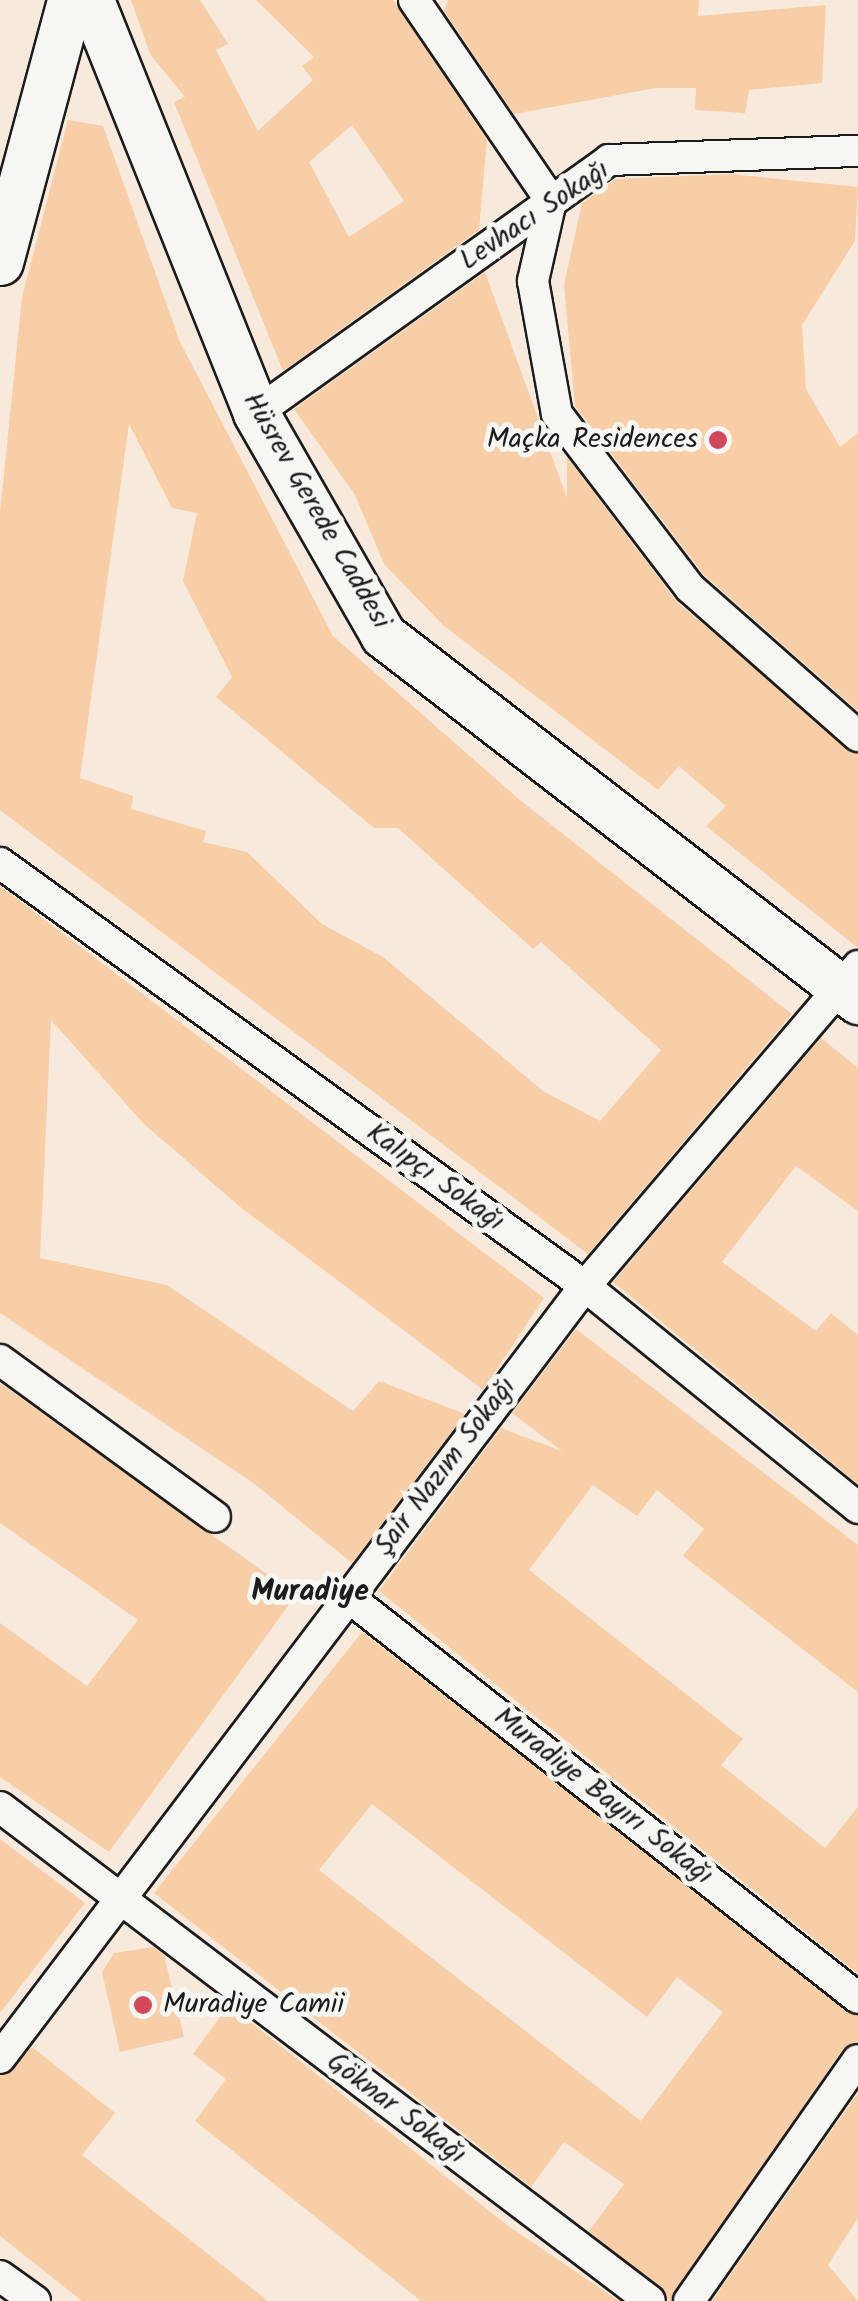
<!DOCTYPE html>
<html>
<head>
<meta charset="utf-8">
<style>
	body { margin:0 }
	#map { position:relative; width:858px; height:2301px; overflow:hidden; background:#f7eadc; font-family:Kalam,sans-serif }
	div>[style] { position:absolute }
	.building>* { inset:0; background:#f8cea7 }
	.roads { filter:drop-shadow(2px 0 #1c1c1c) drop-shadow(-2px 0 #1c1c1c) drop-shadow(0 2px #1c1c1c) drop-shadow(0 -2px #1c1c1c) }
	.street>* { height:30px; margin:-15px; padding:0 15px; transform-origin:15px; border-radius:15px; background:#f6f6f2 }
	.secondary>* { height:45px; margin:-22.5px; padding:0 22.5px; transform-origin:22.5px; border-radius:22.5px; background:#f6f6f2 }
	.dots>* { width:28px; height:28px; translate:-50% -50%; box-sizing:border-box; border:5px solid #f6f6f2; border-radius:50% }
	span { translate:-50% -50%; white-space:nowrap; text-align:center; line-height:1.15; -webkit-text-stroke:10px #f6f6f2; paint-order:stroke }
	.street-label { font-size:28px; color:#1c1c1c }
	.poi-label { font-size:28px; color:#1c1c1c }
	.right { translate:-100% -50%; text-align:right }
	.left { translate:0 -50%; text-align:left }
	.neighbourhood-label { font-size:30px; color:#1c1c1c; font-weight:700 }
</style>
</head>
<body>
<div id="map">
	<div class="building">
		<i style="clip-path:polygon(evenodd,131px 0,200px 0,228px 44px,216px 50px,258px 131px,313px 80px,302px 66px,314px 57px,256px 0,393px 0,487px 140px,479px 230px,283px 371px,174px 102px,185px 97px,150px 54px,131px 0,352px 125px,404px 201px,349px 237px,309px 162px,352px 125px)"></i>
		<i style="clip-path:polygon(448px 0,699px 0,698px 16px,826px 5px,822px 83px,749px 90px,745px 113px,695px 110px,696px 88px,656px 88px,514px 114px,444px 11px)"></i>
		<i style="clip-path:polygon(evenodd,68px 120px,103px 126px,180px 342px,333px 636px,521px 801px,792px 1014px,588px 1254px,0 810px,0 513px,22px 297px,68px 120px,129px 424px,172px 508px,197px 513px,183px 581px,232px 677px,216px 697px,374px 828px,398px 828px,533px 949px,541px 942px,661px 1050px,600px 1121px,543px 1091px,383px 957px,322px 924px,247px 852px,203px 842px,206px 831px,131px 809px,133px 796px,80px 778px,129px 424px)"></i>
		<i style="clip-path:polygon(730px 174px,858px 187px,855px 241px,802px 325px,806px 389px,840px 447px,858px 433px,858px 711px,704px 575px,575px 406px,564px 285px,582px 203px,616px 179px)"></i>
		<i style="clip-path:polygon(485px 272px,567px 498px,567px 457px,677px 602px,858px 754px,858px 948px,706px 826px,726px 806px,679px 766px,658px 790px,443px 625px,384px 564px,355px 495px,294px 409px)"></i>
		<i style="clip-path:polygon(0 886px,544px 1298px,483px 1390px,239px 1206px,144px 1124px,51px 1020px,40px 1258px,167px 1285px,353px 1411px,379px 1381px,465px 1414px,352px 1563px,252px 1482px,0 1313px)"></i>
		<i style="clip-path:polygon(821px 1038px,858px 1068px,858px 1211px,796px 1166px,722px 1262px,816px 1331px,831px 1313px,858px 1335px,858px 1484px,613px 1282px)"></i>
		<i style="clip-path:polygon(576px 1329px,858px 1545px,858px 1692px,683px 1556px,704px 1529px,657px 1490px,637px 1516px,593px 1485px,529px 1570px,743px 1739px,721px 1765px,825px 1848px,858px 1807px,858px 1974px,379px 1591px,501px 1428px,562px 1451px,512px 1413px)"></i>
		<i style="clip-path:polygon(0 1383px,296px 1595px,109px 1852px,0 1777px,0 1623px,87px 1686px,138px 1620px,0 1523px)"></i>
		<i style="clip-path:polygon(evenodd,362px 1632px,858px 2016px,858px 2041px,843px 2049px,670px 2301px,589px 2231px,624px 2184px,564px 2142px,531px 2187px,154px 1893px,362px 1632px,372px 1804px,647px 2017px,677px 1977px,723px 2012px,641px 2121px,319px 1870px,372px 1804px)"></i>
		<i style="clip-path:polygon(0 1839px,85px 1903px,0 2013px)"></i>
		<i style="clip-path:polygon(154px 1947px,164px 1955px,184px 2037px,120px 2052px,102px 1972px,114px 1953px)"></i>
		<i style="clip-path:polygon(229px 2005px,507px 2225px,619px 2301px,421px 2301px,195px 2121px,226px 2079px,193px 2054px)"></i>
		<i style="clip-path:polygon(32px 2047px,115px 2113px,82px 2155px,268px 2301px,82px 2301px,0 2236px,0 2076px)"></i>
		<i style="clip-path:polygon(858px 2093px,858px 2218px,828px 2265px,858px 2301px,712px 2301px)"></i>
	</div>
	<div class="roads">
		<div class="street">
			<i style="left:414px;top:0;width:243px;rotate:55.7deg"></i>
			<i style="left:551px;top:201px;width:82px;rotate:102.7deg"></i>
			<i style="left:533px;top:281px;width:135px;rotate:79.8deg"></i>
			<i style="left:557px;top:414px;width:219px;rotate:52.6deg"></i>
			<i style="left:690px;top:588px;width:224px;rotate:41.4deg"></i>
			<i style="left:256px;top:413px;width:434px;rotate:-35.6deg"></i>
			<i style="left:609px;top:160px;width:249px;rotate:-2.1deg"></i>
			<i style="left:0;top:863px;width:722px;rotate:35.87deg"></i>
			<i style="left:585px;top:1286px;width:352px;rotate:39.1deg"></i>
			<i style="left:0;top:1360px;width:266px;rotate:36.1deg"></i>
			<i style="left:347px;top:1596px;width:650px;rotate:38.19deg"></i>
			<i style="left:0;top:1807px;width:816px;rotate:37.23deg"></i>
			<i style="left:0;top:2058px;width:969px;rotate:-52.85deg"></i>
			<i style="left:585px;top:1286px;width:421px;rotate:-49.5deg"></i>
			<i style="left:0;top:2276px;width:43px;rotate:35.5deg"></i>
			<i style="left:689px;top:2301px;width:294px;rotate:-55deg"></i>
		</div>
		<div class="secondary">
			<i style="left:91px;top:0;width:445px;rotate:68.2deg"></i>
			<i style="left:256px;top:413px;width:256px;rotate:60.2deg"></i>
			<i style="left:383px;top:635px;width:600px;rotate:37.62deg"></i>
			<i style="left:0;top:262px;width:271px;rotate:-75deg"></i>
		</div>
	</div>
	<div class="dots">
		<i style="left:718px;top:440px;background:#d1495b"></i>
		<i style="left:143px;top:2005px;background:#d1495b"></i>
	</div>
	<div class="street-label">
		<span style="left:535px;top:216px;rotate:-34deg">Levhacı Sokağı</span>
		<span style="left:316px;top:511px;rotate:60deg">Hüsrev Gerede Caddesi</span>
		<span style="left:435px;top:1178px;rotate:36deg">Kalıpçı Sokağı</span>
		<span style="left:446px;top:1467px;rotate:-53deg">Şair Nazım Sokağı</span>
		<span style="left:603px;top:1797px;rotate:38deg">Muradiye Bayırı Sokağı</span>
		<span style="left:396px;top:2109px;rotate:37deg">Göknar Sokağı</span>
	</div>
	<div class="poi-label">
		<span class="right" style="left:698px;top:440px">Maçka Residences</span>
		<span class="left" style="left:163px;top:2005px">Muradiye Camii</span>
	</div>
	<div class="neighbourhood-label">
		<span style="left:310px;top:1592px">Muradiye</span>
	</div>
</div>
</body>
</html>
